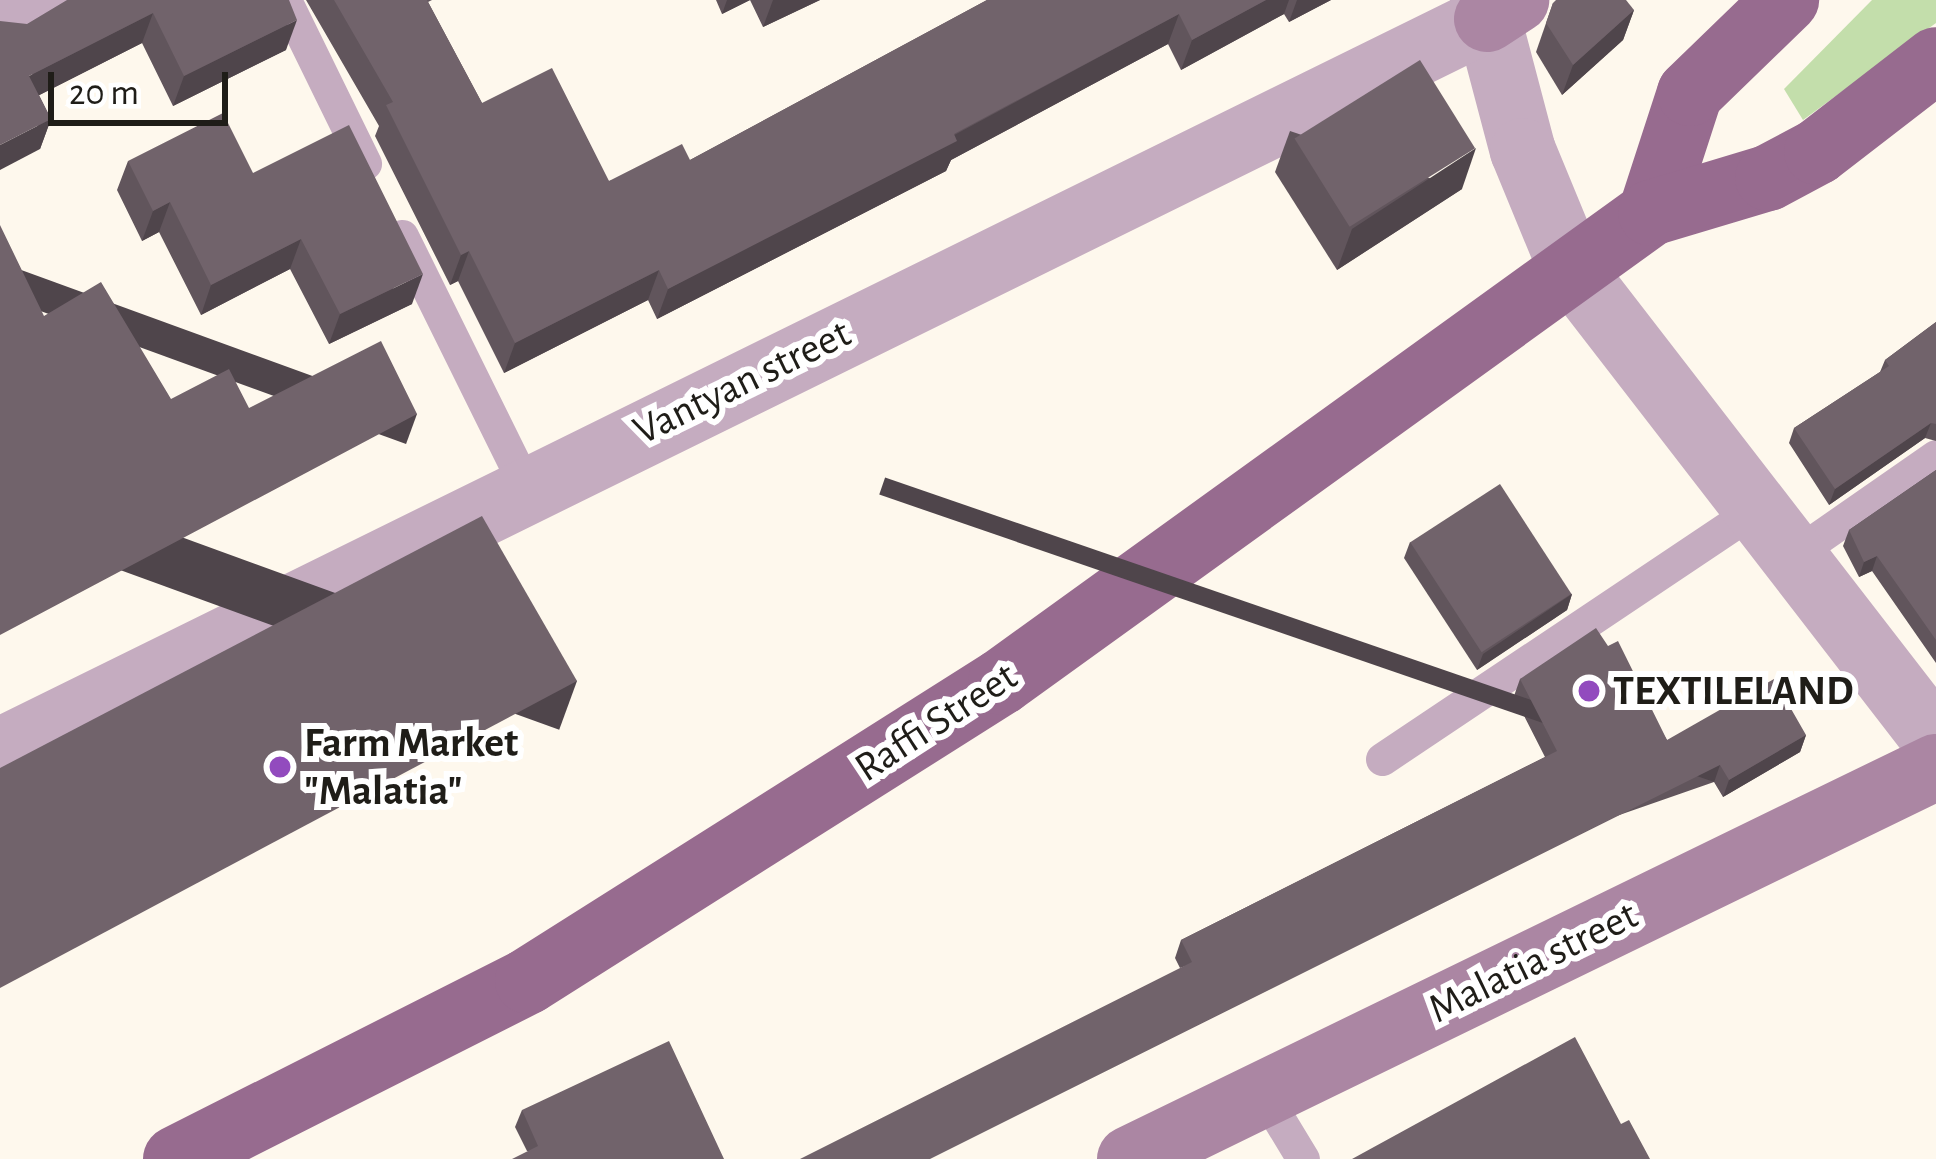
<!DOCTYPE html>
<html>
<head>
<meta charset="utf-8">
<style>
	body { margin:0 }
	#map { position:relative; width:1936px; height:1159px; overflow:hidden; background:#fef8ed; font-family:"Alegreya Sans",sans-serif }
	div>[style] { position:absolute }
	.green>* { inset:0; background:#c3deab }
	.lane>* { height:33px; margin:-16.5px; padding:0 16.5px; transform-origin:16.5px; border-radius:16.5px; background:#c5acc0 }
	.street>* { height:66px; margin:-33px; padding:0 33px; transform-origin:33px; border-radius:33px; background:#c5acc0 }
	.secondary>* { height:66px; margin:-33px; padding:0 33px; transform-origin:33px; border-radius:33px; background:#ab86a3 }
	.primary>* { height:66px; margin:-33px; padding:0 33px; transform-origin:33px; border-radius:33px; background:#976b8f }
	.wall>* { inset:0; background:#61555c }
	.shaded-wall>* { inset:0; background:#4f454b; transform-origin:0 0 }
	.building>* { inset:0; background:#71636b; transform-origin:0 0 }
	.dots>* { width:33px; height:33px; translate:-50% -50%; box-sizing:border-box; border:6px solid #fff; border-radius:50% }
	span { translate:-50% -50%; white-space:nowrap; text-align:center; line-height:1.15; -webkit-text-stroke:12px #fff; paint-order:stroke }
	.street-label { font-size:42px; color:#1f1d18 }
	.poi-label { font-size:42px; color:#1f1d18; font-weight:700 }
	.left { translate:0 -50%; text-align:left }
	.scale { position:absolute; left:48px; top:72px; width:180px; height:54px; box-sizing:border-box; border:6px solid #1f1d18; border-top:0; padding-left:15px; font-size:36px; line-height:42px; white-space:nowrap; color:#1f1d18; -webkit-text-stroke:9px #fff; paint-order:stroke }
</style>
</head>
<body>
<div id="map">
	<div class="green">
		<i style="clip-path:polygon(1872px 0,1936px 0,1936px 23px,1803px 120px,1784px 89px)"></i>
	</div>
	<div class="lane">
		<i style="left:285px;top:0;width:182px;rotate:63.9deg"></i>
		<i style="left:402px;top:236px;width:280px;rotate:63.7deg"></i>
		<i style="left:1792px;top:556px;width:175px;rotate:-34.8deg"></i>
		<i style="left:1382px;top:759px;width:449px;rotate:-33.8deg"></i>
		<i style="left:1263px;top:1093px;width:77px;rotate:58.8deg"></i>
	</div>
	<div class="street">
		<i style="left:1483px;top:0;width:156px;rotate:75.2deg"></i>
		<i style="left:1523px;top:151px;width:129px;rotate:67.6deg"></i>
		<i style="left:1572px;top:270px;width:595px;rotate:52.3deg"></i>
		<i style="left:0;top:20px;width:45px;rotate:-26.6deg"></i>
		<i style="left:0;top:751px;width:1657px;rotate:-26.21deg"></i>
	</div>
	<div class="secondary">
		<i style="left:1487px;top:19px;width:35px;rotate:-33deg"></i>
		<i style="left:1130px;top:1159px;width:896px;rotate:-25.94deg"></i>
	</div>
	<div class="primary">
		<i style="left:1651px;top:213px;width:126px;rotate:-72deg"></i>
		<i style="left:1690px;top:93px;width:134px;rotate:-44.1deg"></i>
		<i style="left:176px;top:1159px;width:394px;rotate:-26.8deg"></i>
		<i style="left:528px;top:981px;width:560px;rotate:-32.3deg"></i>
		<i style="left:1001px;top:682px;width:802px;rotate:-35.81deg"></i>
		<i style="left:1651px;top:213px;width:122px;rotate:-16.7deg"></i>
		<i style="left:1768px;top:178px;width:55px;rotate:-28deg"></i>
		<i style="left:1817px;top:152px;width:150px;rotate:-37.7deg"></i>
	</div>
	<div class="wall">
		<i style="clip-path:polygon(289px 0,286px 50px,173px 106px,142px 43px,39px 95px,51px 119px,40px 149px,27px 24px)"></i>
		<i style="clip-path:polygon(306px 0,432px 0,428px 2px,482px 103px,609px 181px,690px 160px,987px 0,1331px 0,1289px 22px,1284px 14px,1181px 70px,1168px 44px,951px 160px,946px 171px,657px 319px,648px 300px,504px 373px,458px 281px,450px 285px,375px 136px,379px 126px)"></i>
		<i style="clip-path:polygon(716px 0,820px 0,763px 27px,750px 0,722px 14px)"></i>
		<i style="clip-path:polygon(1553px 3px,1634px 10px,1623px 40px,1562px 95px,1536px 52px)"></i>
		<i style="clip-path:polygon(1290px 131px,1462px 189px,1337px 270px,1275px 172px)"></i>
		<i style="clip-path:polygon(128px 161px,253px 173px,412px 304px,329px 344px,290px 269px,201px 315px,159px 232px,142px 241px,117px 190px)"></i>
		<i style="clip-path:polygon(1936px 322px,1936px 441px,1925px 438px,1829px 505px,1789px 443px,1794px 428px,1880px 372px,1885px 360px)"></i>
		<i style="clip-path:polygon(1936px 470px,1936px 663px,1872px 571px,1859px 577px,1843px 546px,1849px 530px)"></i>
		<i style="clip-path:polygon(1410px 542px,1572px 594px,1567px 610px,1477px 670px,1404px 558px)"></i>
		<i style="clip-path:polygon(1608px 646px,1667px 740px,1806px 735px,1800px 752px,1723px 797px,1714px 782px,1180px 968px,1175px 958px,1181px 940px,1545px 757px,1514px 696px,1520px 679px)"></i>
		<i style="clip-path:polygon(522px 1110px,724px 1159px,527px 1151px,515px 1127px)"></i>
	</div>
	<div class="shaded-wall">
		<i style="clip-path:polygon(727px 0,750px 0,722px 14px)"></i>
		<i style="clip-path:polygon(773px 0,820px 0,763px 27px)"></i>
		<i style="clip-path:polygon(1266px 0,1289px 0,1284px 14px,1181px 70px,1192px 40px)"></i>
		<i style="clip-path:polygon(1297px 0,1331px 0,1289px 22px)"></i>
		<i style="clip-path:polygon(1634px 10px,1623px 40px,1562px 95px,1573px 65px)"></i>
		<i style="clip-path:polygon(153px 13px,142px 43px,18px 106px,29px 76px)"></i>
		<i style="clip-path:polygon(1179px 14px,1168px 44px,951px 160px,946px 171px,657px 319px,668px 289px)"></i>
		<i style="clip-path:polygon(297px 20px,286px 50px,173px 106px,184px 76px)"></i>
		<i style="clip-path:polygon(51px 119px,40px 149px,0 170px,0 145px)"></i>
		<i style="clip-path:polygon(1476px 148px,1462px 189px,1337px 270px,1352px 229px)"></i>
		<i style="clip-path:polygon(170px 202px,159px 232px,142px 241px,153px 211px)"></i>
		<i style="clip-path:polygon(301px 239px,290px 269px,201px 315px,211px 285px)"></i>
		<i style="clip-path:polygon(469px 251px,458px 281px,450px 285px,461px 255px)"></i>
		<i style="clip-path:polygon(659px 270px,648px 300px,504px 373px,515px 343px)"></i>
		<i style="clip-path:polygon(423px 274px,412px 304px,329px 344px,340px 314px)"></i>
		<i style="left:417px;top:414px;width:32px;height:472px;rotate:110deg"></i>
		<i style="clip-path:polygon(1931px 423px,1925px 438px,1829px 505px,1835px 489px)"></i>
		<i style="clip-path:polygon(1877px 556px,1872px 571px,1859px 577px,1864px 562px)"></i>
		<i style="clip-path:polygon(1572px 594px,1567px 610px,1477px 670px,1483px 654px)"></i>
		<i style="left:577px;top:681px;width:52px;height:654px;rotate:110deg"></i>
		<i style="clip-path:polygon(1806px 735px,1800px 752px,1723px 797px,1729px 780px)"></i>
		<i style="left:1720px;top:765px;width:18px;height:883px;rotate:109deg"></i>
	</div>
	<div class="building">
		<i style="clip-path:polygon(67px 0,289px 0,297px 20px,184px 76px,153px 13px,29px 76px,51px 119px,0 145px,0 21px,27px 24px)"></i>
		<i style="clip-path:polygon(334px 0,427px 0,482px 103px,552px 68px,609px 181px,682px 144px,690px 160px,987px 0,1266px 0,1192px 40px,1179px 14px,954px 134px,957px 141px,668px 289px,659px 270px,515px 343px,469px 251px,461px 255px,386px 105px,393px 102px)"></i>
		<i style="clip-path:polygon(1556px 0,1626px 0,1634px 10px,1573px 65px,1546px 23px,1553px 3px)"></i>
		<i style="left:1420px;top:60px;width:104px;height:148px;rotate:58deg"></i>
		<i style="clip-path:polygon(223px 113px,253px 173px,349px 125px,423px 274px,340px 314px,301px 239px,211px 285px,170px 202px,153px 211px,128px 161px)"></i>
		<i style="clip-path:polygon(0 225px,44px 316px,101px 282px,171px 399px,229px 369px,249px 408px,381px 341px,417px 414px,0 635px)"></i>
		<i style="clip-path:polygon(1936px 322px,1936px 424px,1931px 423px,1835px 489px,1794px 428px,1889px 366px,1885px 360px)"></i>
		<i style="clip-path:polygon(1936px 470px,1936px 640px,1877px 556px,1864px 562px,1849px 530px)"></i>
		<i style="left:1500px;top:484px;width:131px;height:107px;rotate:57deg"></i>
		<i style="clip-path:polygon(482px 516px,577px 681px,0 988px,0 768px)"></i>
		<i style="clip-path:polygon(1596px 628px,1608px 646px,1618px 641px,1667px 740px,1774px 679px,1806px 735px,1729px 780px,1720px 765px,930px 1159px,800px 1159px,1192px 962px,1181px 940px,1557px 751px,1520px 679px)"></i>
		<i style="clip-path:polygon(1575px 1037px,1621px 1124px,1629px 1120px,1650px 1159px,1352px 1159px)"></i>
		<i style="clip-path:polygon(669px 1041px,724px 1159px,512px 1159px,538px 1146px,522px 1110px)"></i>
	</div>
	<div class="dots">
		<i style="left:1589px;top:691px;background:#924bbe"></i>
		<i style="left:280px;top:767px;background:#924bbe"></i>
	</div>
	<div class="street-label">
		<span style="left:742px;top:382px;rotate:-26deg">Vantyan street</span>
		<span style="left:936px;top:722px;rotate:-33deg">Raffi Street</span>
		<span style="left:1533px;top:962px;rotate:-26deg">Malatia street</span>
	</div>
	<div class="poi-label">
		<span class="left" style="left:1613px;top:691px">TEXTILELAND</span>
		<span class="left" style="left:304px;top:767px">Farm Market<br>"Malatia"</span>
	</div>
	<div class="scale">20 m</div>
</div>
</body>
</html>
